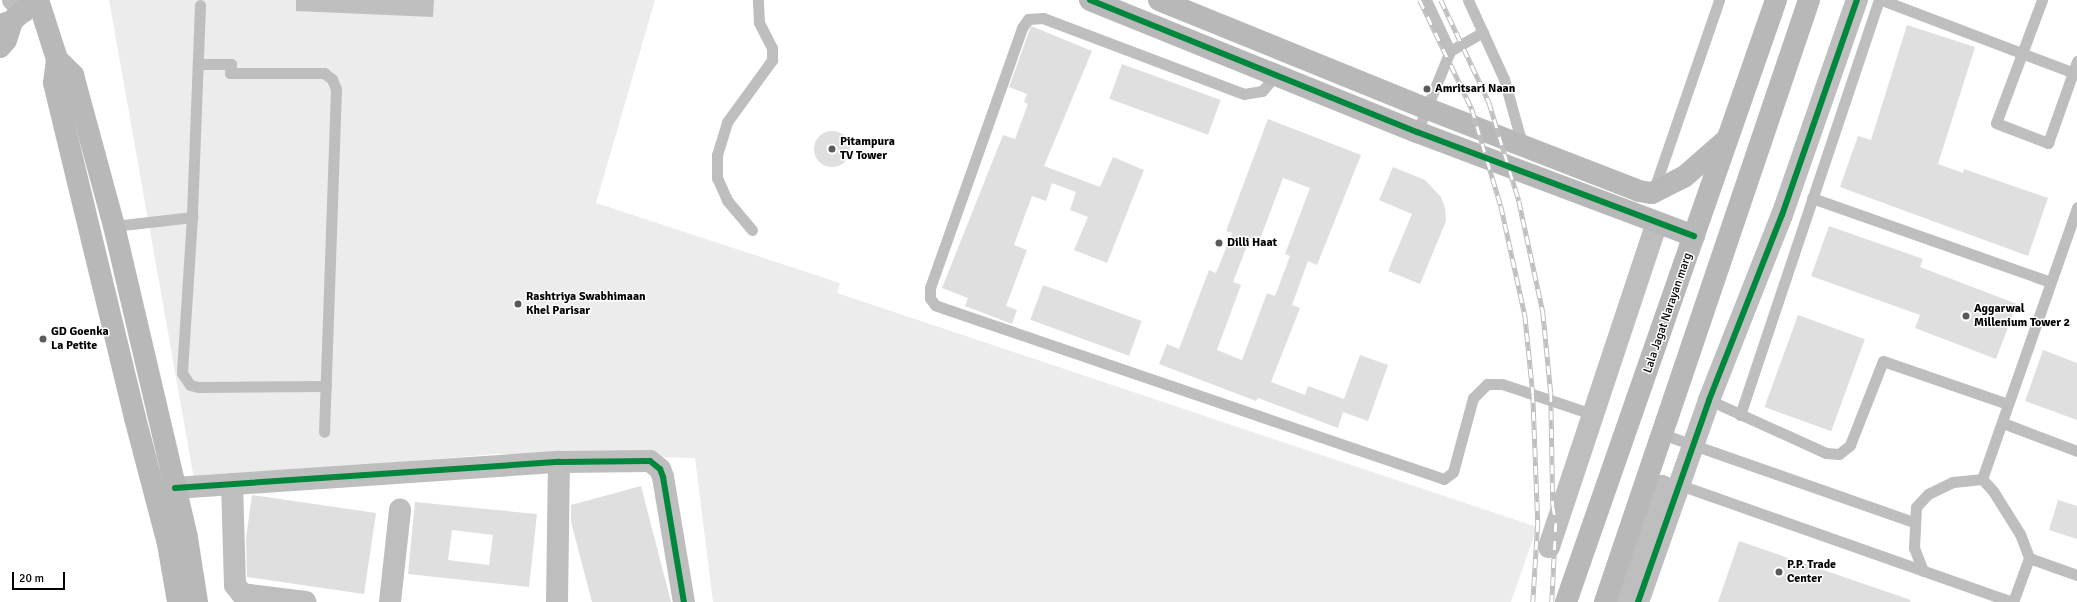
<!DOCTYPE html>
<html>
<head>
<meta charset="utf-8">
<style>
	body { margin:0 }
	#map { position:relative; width:2077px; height:602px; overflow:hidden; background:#fff; font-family:Signika,sans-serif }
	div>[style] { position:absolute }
	.green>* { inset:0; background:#ececec }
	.water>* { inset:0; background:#bfbfbf }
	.building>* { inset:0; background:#dfdfdf; transform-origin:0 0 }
	.round { border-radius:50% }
	.lane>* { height:11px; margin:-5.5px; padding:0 5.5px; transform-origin:5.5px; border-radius:5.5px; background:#bebebe }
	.street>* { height:22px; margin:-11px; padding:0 11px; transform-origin:11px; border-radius:11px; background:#bebebe }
	.secondary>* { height:22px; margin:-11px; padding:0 11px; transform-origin:11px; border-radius:11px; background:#b8b8b8 }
	.rail>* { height:4.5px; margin-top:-2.25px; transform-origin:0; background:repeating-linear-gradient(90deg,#fff 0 9px,#bebebe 0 18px); box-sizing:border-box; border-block:1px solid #bebebe }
	.cycleway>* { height:6px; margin:-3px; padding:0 3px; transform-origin:3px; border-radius:3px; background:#00873e }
	.dots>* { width:11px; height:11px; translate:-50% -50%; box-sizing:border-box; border:2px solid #fff; border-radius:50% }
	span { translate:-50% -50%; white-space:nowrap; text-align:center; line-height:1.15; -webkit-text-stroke:3px #fff; paint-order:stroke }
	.poi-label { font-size:12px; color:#000; font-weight:700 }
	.left { translate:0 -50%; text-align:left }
	.street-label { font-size:12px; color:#000 }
	.scale { position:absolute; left:12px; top:572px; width:53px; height:18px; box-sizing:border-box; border:2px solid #000; border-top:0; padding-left:5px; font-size:12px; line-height:14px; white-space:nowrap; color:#000; -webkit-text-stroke:3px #fff; paint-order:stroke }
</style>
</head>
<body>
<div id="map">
	<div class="green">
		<i style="clip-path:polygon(109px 0,655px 0,596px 203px,840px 283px,837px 293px,1537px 527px,1511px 602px,713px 602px,695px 458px,495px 454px,194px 479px)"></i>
	</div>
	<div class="water">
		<i style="clip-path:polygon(296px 0,434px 0,433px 17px,296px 11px)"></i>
	</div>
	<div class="building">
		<i style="clip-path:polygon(1907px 25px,1975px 47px,1938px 164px,1963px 173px,1964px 169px,2048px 198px,2028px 256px,1840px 187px,1858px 136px,1871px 140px)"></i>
		<i style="clip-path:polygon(1031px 26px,1092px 51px,1044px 166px,1100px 187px,1113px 157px,1144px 170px,1107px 263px,1074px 250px,1088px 217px,1070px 210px,1076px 192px,1052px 183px,1046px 201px,1032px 196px,1014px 245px,1027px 250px,1006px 306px,1017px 310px,1012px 324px,965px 306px,968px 298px,942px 288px,1003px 135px,1015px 139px,1028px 104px,1024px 102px,1027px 94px,1009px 87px)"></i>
		<i style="left:1122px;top:64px;width:105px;height:37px;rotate:20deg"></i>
		<i style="clip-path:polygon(evenodd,1268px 119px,1361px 155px,1317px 265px,1308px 261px,1292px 305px,1300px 308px,1271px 382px,1305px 395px,1308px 386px,1344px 399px,1360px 355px,1388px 365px,1368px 421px,1343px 412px,1338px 428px,1258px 398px,1256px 401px,1159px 364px,1167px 344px,1179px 349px,1209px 270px,1216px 273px,1232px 233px,1226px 231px,1268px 119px,1283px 178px,1310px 188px,1285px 254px,1290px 256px,1275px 296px,1267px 293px,1242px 360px,1217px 350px,1241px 285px,1233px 282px,1250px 238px,1259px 242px,1283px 178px)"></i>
		<i class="round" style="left:814px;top:131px;width:36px;height:36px"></i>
		<i style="clip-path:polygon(1393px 167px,1425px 180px,1441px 197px,1445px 208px,1446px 221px,1420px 284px,1388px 271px,1412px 214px,1379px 200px)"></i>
		<i style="clip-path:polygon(1829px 226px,1923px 259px,1920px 267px,2017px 304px,1996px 359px,1915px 328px,1920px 315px,1811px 276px)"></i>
		<i style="left:1043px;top:285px;width:105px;height:37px;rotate:20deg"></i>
		<i style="left:1798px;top:315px;width:71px;height:98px;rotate:20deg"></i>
		<i style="clip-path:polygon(2043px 350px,2077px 363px,2077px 420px,2025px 401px)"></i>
		<i style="clip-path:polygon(641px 486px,671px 602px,592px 602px,571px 522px,571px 505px)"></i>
		<i style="clip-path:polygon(252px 495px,376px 513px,364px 594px,247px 577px,246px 538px)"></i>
		<i style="clip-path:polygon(2058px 500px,2077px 506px,2077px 539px,2049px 530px)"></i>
		<i style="clip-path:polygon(evenodd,415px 502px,537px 514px,529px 587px,408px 574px,415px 502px,452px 530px,493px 535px,489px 565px,448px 560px,452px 530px)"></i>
		<i style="clip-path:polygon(1739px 541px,1911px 600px,1910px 602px,1718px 602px)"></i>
	</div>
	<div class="lane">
		<i style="left:1468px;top:0;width:87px;rotate:65.5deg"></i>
		<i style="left:1504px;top:79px;width:67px;rotate:74.5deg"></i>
		<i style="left:1882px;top:0;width:209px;rotate:20.8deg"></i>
		<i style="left:2042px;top:0;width:131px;rotate:110.5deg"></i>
		<i style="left:1996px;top:123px;width:56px;rotate:21deg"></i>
		<i style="left:2048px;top:143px;width:87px;rotate:-70.5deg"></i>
		<i style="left:200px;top:5px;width:212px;rotate:92.2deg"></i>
		<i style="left:192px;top:217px;width:156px;rotate:93.7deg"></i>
		<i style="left:182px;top:373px;width:14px;rotate:56deg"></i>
		<i style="left:190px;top:385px;width:9px;rotate:13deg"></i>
		<i style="left:199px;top:387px;width:127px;rotate:-0.5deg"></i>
		<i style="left:1450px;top:51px;width:38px;rotate:-30deg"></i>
		<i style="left:198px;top:64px;width:33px"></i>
		<i style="left:231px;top:64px;width:9px;rotate:96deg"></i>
		<i style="left:230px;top:73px;width:94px"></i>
		<i style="left:324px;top:73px;width:10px;rotate:37deg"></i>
		<i style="left:332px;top:79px;width:11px;rotate:68deg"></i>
		<i style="left:336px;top:89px;width:343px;rotate:92deg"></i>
		<i style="left:1276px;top:75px;width:21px;rotate:131deg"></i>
		<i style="left:1262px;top:91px;width:18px;rotate:171deg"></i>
		<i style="left:1244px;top:94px;width:215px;rotate:-159.3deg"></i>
		<i style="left:1043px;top:18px;width:15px;rotate:176deg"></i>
		<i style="left:1028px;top:19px;width:11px;rotate:124deg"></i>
		<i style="left:1022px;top:28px;width:276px;rotate:109.5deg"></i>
		<i style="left:930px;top:288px;width:10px;rotate:90deg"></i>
		<i style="left:930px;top:298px;width:9px;rotate:54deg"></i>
		<i style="left:935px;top:305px;width:9px;rotate:21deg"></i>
		<i style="left:943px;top:308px;width:529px;rotate:18.85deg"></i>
		<i style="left:1444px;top:479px;width:11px;rotate:-38deg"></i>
		<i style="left:1453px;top:472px;width:77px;rotate:-74.9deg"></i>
		<i style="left:1473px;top:398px;width:20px;rotate:-45deg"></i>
		<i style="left:1487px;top:384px;width:15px"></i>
		<i style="left:1502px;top:384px;width:98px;rotate:18.4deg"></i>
		<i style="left:1417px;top:132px;width:87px;rotate:-67.8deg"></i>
		<i style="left:1450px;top:51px;width:56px;rotate:-115.2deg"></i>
		<i style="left:1653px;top:192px;width:203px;rotate:-71deg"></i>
		<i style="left:1812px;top:198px;width:252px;rotate:19.4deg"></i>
		<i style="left:114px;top:226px;width:79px;rotate:-6.6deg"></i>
		<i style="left:752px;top:230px;width:39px;rotate:-130deg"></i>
		<i style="left:727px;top:200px;width:24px;rotate:-114deg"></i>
		<i style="left:717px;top:178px;width:23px;rotate:-90deg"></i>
		<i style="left:717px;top:155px;width:34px;rotate:-73deg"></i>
		<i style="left:727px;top:122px;width:77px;rotate:-54deg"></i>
		<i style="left:772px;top:60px;width:12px;rotate:-90deg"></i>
		<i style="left:772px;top:48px;width:29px;rotate:-117deg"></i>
		<i style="left:759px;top:22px;width:22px;rotate:-93deg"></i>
		<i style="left:1709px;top:400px;width:128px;rotate:24.4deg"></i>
		<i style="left:1826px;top:453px;width:13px;rotate:4deg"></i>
		<i style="left:1839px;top:454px;width:14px;rotate:-39deg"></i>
		<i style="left:1850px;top:445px;width:90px;rotate:-68.6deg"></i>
		<i style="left:1883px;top:361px;width:132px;rotate:19deg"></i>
		<i style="left:1740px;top:415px;width:438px;rotate:-71.5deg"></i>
		<i style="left:2003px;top:423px;width:79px;rotate:20.7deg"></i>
		<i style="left:1662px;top:434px;width:266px;rotate:19.3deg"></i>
		<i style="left:1982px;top:479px;width:288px;rotate:-70.7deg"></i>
		<i style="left:1677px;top:484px;width:356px;rotate:19.4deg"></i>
		<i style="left:2013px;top:602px;width:47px;rotate:-70deg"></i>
		<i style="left:1923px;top:571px;width:25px;rotate:-111deg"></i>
		<i style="left:1914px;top:548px;width:41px;rotate:-87.2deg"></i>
		<i style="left:1916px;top:507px;width:18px;rotate:-47deg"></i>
		<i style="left:1928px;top:494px;width:28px;rotate:-26deg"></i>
		<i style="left:1953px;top:482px;width:29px;rotate:-6deg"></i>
		<i style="left:1982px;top:479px;width:16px;rotate:47deg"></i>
		<i style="left:1993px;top:491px;width:51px;rotate:57.9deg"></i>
		<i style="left:2020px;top:534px;width:26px;rotate:69deg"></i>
		<i style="left:2029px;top:558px;width:51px;rotate:19.5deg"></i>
	</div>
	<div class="street">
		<i style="left:13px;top:0;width:16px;rotate:45deg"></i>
		<i style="left:232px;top:484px;width:101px;rotate:88.3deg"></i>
		<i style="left:235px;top:585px;width:11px;rotate:52deg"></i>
		<i style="left:242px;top:594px;width:64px;rotate:7.1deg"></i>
		<i style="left:175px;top:488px;width:385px;rotate:-3.9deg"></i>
		<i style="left:559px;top:462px;width:91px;rotate:-0.6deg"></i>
		<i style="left:650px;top:461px;width:13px;rotate:39deg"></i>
		<i style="left:660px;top:469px;width:9px;rotate:69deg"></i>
		<i style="left:663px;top:477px;width:127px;rotate:80.5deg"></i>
		<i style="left:1549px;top:547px;width:342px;rotate:-71.6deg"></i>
		<i style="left:390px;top:602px;width:93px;rotate:-83.8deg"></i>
		<i style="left:557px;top:602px;width:140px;rotate:-89.2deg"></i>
		<i style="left:1621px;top:602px;width:123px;rotate:-70.5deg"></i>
		<i style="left:1662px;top:486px;width:16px;rotate:27deg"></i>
		<i style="left:1638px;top:602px;width:214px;rotate:-70.6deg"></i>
		<i style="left:1709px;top:400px;width:199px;rotate:-68.5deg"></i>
		<i style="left:1782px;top:215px;width:228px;rotate:-70.8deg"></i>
	</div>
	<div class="secondary">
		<i style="left:38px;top:0;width:62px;rotate:72.1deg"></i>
		<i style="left:57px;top:59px;width:24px;rotate:97deg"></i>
		<i style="left:54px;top:83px;width:345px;rotate:76.4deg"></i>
		<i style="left:135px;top:418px;width:130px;rotate:75.3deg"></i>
		<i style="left:168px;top:544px;width:59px;rotate:80.2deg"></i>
		<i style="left:1090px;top:0;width:353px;rotate:22deg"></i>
		<i style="left:1417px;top:132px;width:296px;rotate:20.6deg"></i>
		<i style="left:1159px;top:0;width:290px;rotate:22.1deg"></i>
		<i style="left:1428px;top:109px;width:226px;rotate:21.2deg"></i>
		<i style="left:1639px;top:191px;width:13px;rotate:9deg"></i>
		<i style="left:1652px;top:193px;width:36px;rotate:-27deg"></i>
		<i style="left:1684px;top:177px;width:55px;rotate:-41.3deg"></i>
		<i style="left:0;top:25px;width:13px;rotate:-18deg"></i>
		<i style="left:12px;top:21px;width:31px;rotate:-42deg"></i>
		<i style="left:0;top:47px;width:9px;rotate:-49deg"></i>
		<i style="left:6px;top:40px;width:20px;rotate:-72deg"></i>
		<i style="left:57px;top:59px;width:23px;rotate:45deg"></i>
		<i style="left:73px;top:75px;width:156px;rotate:74.8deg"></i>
		<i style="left:114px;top:226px;width:320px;rotate:76.8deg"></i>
		<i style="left:187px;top:538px;width:65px;rotate:81.1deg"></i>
		<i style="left:1566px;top:602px;width:638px;rotate:-70.77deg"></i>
		<i style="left:1605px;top:602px;width:636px;rotate:-71.28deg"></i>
	</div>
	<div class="rail">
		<i style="left:1420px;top:0;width:121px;rotate:64.5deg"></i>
		<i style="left:1472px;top:109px;width:101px;rotate:73.4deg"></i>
		<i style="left:1501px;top:206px;width:112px;rotate:77.6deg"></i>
		<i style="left:1525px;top:315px;width:79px;rotate:84.2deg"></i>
		<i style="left:1533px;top:394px;width:129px;rotate:87.8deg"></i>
		<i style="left:1538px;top:523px;width:79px;rotate:93.6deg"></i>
		<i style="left:1441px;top:0;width:113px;rotate:64.8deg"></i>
		<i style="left:1489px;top:102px;width:103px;rotate:73.1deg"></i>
		<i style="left:1519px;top:201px;width:114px;rotate:77.8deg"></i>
		<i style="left:1543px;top:312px;width:81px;rotate:84.4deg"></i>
		<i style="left:1551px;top:393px;width:113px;rotate:89deg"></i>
		<i style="left:1553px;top:506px;width:17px;rotate:80deg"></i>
		<i style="left:1556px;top:523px;width:79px;rotate:92.9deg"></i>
	</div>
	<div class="cycleway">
		<i style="left:1090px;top:0;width:353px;rotate:22deg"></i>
		<i style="left:1417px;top:132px;width:296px;rotate:20.6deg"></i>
		<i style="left:175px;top:488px;width:385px;rotate:-3.9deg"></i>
		<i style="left:559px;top:462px;width:91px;rotate:-0.6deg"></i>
		<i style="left:650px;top:461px;width:13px;rotate:39deg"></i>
		<i style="left:660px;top:469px;width:9px;rotate:69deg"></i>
		<i style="left:663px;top:477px;width:127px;rotate:80.5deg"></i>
		<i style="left:1638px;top:602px;width:214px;rotate:-70.6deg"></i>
		<i style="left:1709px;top:400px;width:199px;rotate:-68.5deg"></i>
		<i style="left:1782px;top:215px;width:228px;rotate:-70.8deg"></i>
	</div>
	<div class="dots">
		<i style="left:1427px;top:89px;background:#595959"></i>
		<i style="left:832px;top:149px;background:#595959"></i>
		<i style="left:1219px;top:243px;background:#595959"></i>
		<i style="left:518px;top:304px;background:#595959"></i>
		<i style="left:1966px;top:316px;background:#595959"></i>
		<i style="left:43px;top:339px;background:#595959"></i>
		<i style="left:1779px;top:572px;background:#595959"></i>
	</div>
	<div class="poi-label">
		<span class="left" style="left:1435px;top:89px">Amritsari Naan</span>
		<span class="left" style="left:840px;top:149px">Pitampura<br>TV Tower</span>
		<span class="left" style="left:1227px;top:243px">Dilli Haat</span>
		<span class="left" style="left:526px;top:304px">Rashtriya Swabhimaan<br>Khel Parisar</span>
		<span class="left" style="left:1974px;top:316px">Aggarwal<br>Millenium Tower 2</span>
		<span class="left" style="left:51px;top:339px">GD Goenka<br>La Petite</span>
		<span class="left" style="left:1787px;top:572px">P.P. Trade<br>Center</span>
	</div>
	<div class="street-label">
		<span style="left:1668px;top:313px;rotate:-71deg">Lala Jagat Narayan marg</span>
	</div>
	<div class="scale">20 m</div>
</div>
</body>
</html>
